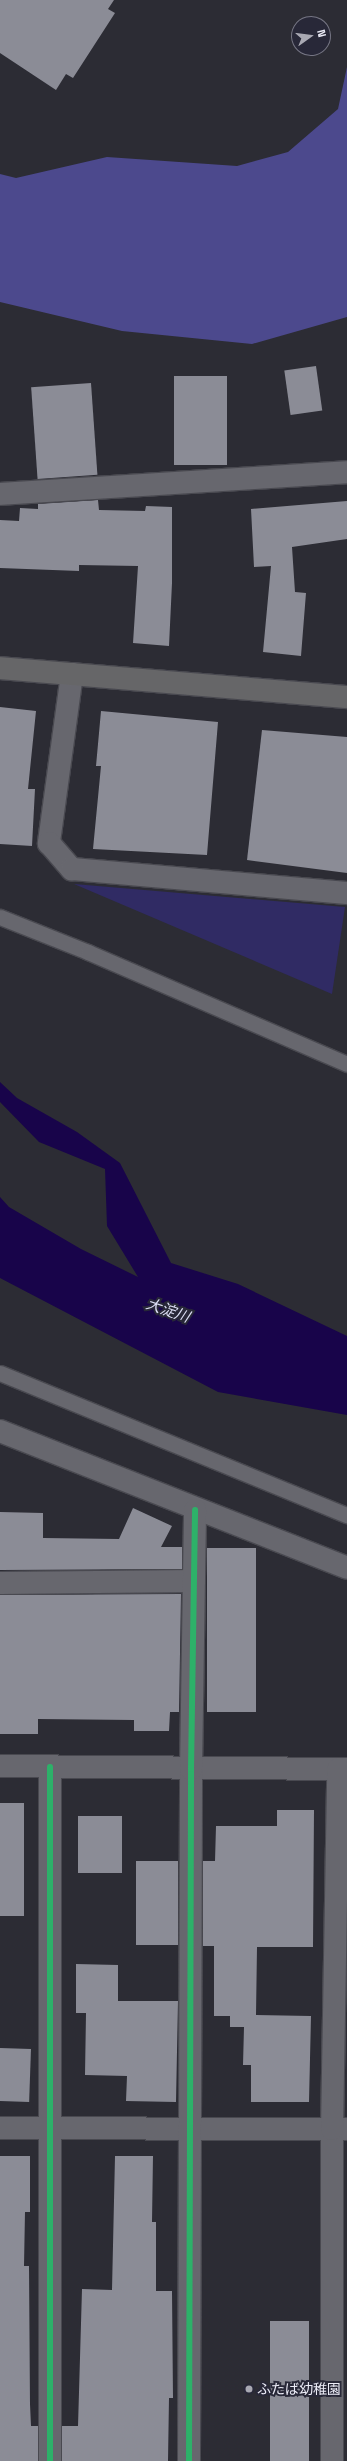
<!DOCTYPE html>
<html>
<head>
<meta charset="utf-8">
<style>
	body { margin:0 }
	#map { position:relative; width:347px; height:2461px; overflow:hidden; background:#2c2c34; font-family:"Space Grotesk","Noto Sans JP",sans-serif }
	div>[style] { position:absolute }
	.green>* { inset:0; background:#302b64 }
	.forest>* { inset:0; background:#4c498d }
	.water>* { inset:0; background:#18044a }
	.building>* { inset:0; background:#8b8c96; transform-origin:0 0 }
	.roads { filter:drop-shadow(1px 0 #494950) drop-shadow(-1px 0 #494950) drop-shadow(0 1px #494950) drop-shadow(0 -1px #494950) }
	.lane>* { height:15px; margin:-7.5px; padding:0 7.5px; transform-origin:7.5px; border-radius:7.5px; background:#67676e }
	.street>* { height:22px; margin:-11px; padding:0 11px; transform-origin:11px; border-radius:11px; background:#67676e }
	.secondary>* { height:22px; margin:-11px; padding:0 11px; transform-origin:11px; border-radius:11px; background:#666668 }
	.cycleway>* { height:6px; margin:-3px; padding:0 3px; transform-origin:3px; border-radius:3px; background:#2db169 }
	.dots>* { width:11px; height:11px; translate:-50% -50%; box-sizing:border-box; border:2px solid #282838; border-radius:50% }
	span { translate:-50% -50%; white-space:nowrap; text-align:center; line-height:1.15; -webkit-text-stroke:4px #282838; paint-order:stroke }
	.poi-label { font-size:14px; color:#ececf7 }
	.left { translate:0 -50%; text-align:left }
	.water-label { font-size:15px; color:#dddff5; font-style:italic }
	.north { position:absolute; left:291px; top:16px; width:40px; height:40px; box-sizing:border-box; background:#282838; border:1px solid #767684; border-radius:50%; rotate:76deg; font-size:11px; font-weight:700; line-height:16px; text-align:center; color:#ececf7 }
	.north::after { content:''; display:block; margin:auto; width:14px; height:18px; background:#a9a9b3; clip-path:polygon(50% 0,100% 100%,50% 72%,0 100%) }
</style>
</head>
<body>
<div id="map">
	<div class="green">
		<i style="clip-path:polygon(74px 884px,345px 907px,332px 994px)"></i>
	</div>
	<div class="forest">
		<i style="clip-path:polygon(347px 67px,347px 317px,252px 344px,122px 331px,0 302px,0 174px,16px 178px,107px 157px,237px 166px,288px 152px,338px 109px)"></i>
	</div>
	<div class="water">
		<i style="clip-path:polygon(0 1082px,17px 1098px,77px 1132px,120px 1163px,171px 1263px,238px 1284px,347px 1336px,347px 1415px,218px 1392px,0 1278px,0 1197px,9px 1207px,81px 1249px,138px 1277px,107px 1226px,105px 1169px,39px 1142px,0 1102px)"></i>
	</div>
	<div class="building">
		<i style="clip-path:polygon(0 0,114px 0,108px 9px,115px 13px,73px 78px,66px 74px,56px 90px,0 53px)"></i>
		<i style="left:316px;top:366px;width:45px;height:32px;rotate:82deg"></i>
		<i style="left:174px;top:376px;width:53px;height:89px"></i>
		<i style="left:91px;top:383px;width:92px;height:60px;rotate:86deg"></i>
		<i style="clip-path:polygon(98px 500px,99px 510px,145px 511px,146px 506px,172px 507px,172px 583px,169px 646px,133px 643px,138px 566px,79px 565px,79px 571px,0 568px,0 520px,19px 521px,20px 508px,38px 509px,38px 504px)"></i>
		<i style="clip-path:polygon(347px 501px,347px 539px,292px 547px,295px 592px,306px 593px,301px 656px,263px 652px,271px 566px,254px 567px,251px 509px)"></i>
		<i style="clip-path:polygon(0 707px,36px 711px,28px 789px,35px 789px,32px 846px,0 844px)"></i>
		<i style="clip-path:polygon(101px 711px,218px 722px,207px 855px,93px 849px,101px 766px,96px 766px)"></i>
		<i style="clip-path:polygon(262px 730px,347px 737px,347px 873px,247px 860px)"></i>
		<i style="clip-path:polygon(133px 1508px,172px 1526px,161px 1547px,182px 1547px,182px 1569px,0 1570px,0 1512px,43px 1513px,43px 1538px,119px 1539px)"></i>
		<i style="left:207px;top:1548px;width:49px;height:164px"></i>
		<i style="clip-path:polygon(181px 1594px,179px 1712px,170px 1712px,169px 1731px,134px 1731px,134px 1720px,38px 1719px,38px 1734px,0 1734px,0 1595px)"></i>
		<i style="left:0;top:1803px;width:24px;height:113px"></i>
		<i style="clip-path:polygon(277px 1810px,314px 1810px,313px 1947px,257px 1947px,256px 2015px,311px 2016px,309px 2102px,251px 2102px,251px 2065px,243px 2065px,244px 2027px,230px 2027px,230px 2016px,214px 2016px,214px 1946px,203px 1946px,203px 1861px,215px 1861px,216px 1826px,277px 1826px)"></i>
		<i style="left:78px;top:1816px;width:44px;height:57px"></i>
		<i style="left:136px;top:1861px;width:42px;height:84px"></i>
		<i style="clip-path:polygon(76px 1964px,118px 1965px,118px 2001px,178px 2001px,176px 2102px,126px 2101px,127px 2076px,85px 2075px,86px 2013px,76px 2013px)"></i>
		<i style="left:0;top:2048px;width:31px;height:53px;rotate:2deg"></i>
		<i style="clip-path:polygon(0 2156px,30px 2156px,30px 2212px,25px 2212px,24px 2266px,29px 2266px,30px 2404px,31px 2426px,38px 2426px,38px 2461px,0 2461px)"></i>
		<i style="clip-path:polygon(115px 2156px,153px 2156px,152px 2222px,156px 2222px,156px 2291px,172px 2291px,173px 2398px,169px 2398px,168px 2461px,62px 2461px,62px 2426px,78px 2426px,82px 2289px,112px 2290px)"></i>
		<i style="left:270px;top:2321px;width:39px;height:140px"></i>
	</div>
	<div class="roads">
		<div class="lane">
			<i style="left:0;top:917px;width:95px;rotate:21.7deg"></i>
			<i style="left:88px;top:952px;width:282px;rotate:23.4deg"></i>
			<i style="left:0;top:1373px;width:375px;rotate:22.3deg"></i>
		</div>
		<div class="street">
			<i style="left:0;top:494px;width:348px;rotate:-3.6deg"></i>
			<i style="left:72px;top:674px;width:171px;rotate:97.8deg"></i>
			<i style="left:49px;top:843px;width:35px;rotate:49deg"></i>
			<i style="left:72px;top:869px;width:276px;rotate:5deg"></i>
			<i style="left:0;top:1431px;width:373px;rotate:21.5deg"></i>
			<i style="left:0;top:1583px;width:194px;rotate:-0.6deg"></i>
			<i style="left:0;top:1766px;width:347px;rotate:0.5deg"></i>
			<i style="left:50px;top:1767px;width:694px;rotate:90deg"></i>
			<i style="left:0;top:2128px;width:346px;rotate:0.2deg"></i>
			<i style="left:189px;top:2461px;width:692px;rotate:-89.83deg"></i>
			<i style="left:191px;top:1769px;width:259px;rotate:-89.1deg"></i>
			<i style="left:332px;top:2461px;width:332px;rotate:-90deg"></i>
			<i style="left:332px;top:2129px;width:360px;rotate:-89deg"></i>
		</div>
		<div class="secondary">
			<i style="left:0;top:668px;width:348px;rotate:4.8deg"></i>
		</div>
	</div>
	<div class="cycleway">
		<i style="left:50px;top:1767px;width:694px;rotate:90deg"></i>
		<i style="left:189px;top:2461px;width:692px;rotate:-89.83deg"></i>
		<i style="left:191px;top:1769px;width:259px;rotate:-89.1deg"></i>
	</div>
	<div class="dots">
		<i style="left:249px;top:2389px;background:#a9a9b3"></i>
	</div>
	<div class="poi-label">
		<span class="left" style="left:257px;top:2389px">ふたば幼稚園</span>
	</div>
	<div class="water-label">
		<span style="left:168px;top:1310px;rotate:19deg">大淀川</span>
	</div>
	<div class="north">N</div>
</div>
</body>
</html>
